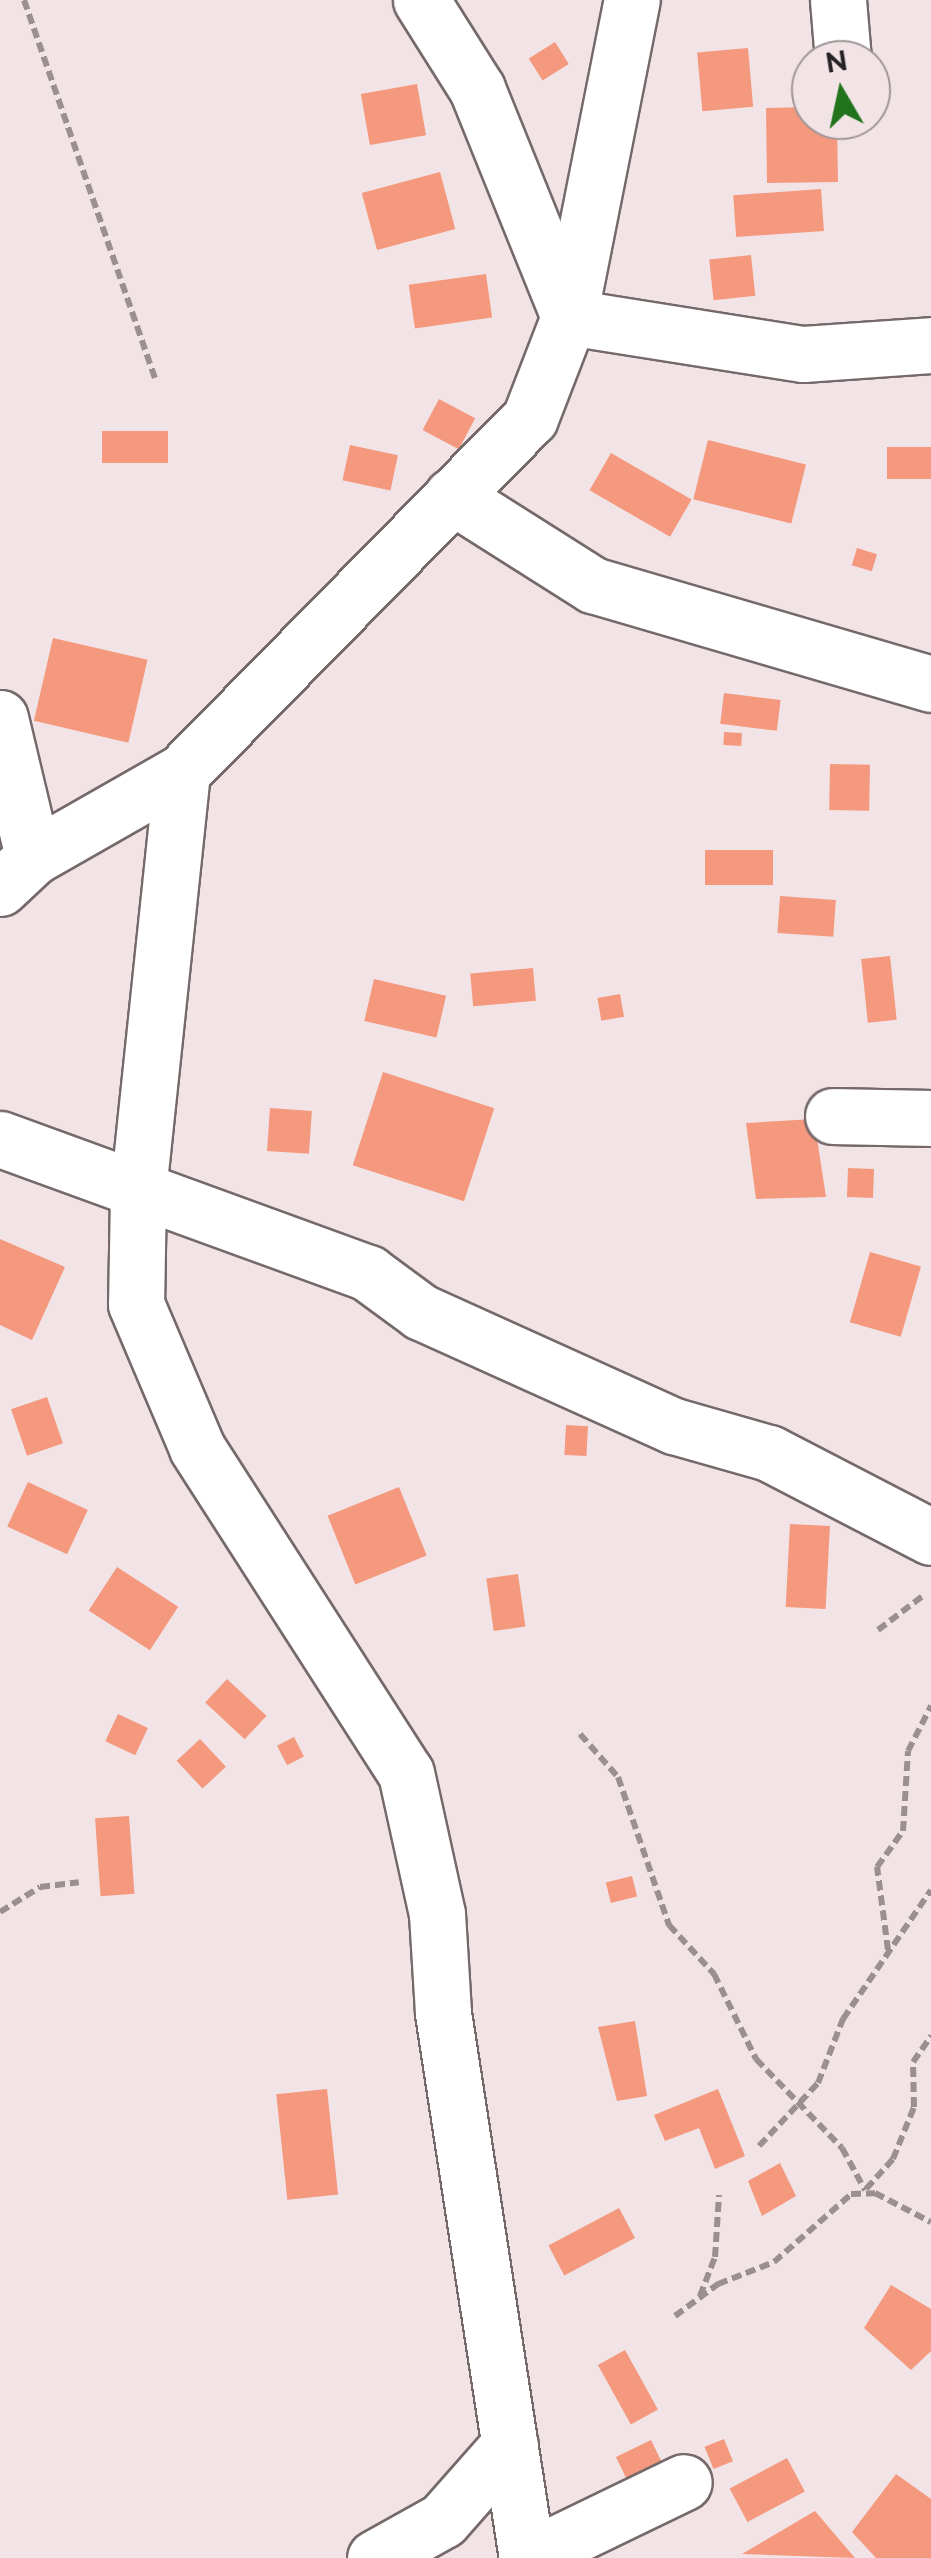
<!DOCTYPE html>
<html>
<head>
<meta charset="utf-8">
<style>
	body { margin:0 }
	#map { position:relative; width:931px; height:2558px; overflow:hidden; background:#f2e4e6; font-family:Raleway,sans-serif }
	div>[style] { position:absolute }
	.building>* { inset:0; background:#f4987e; transform-origin:0 0 }
	.path>* { height:6px; margin-top:-3px; transform-origin:0; background:repeating-linear-gradient(90deg,#9a9092 0 10px,transparent 0 15px) }
	.roads { filter:drop-shadow(2px 0 #75696a) drop-shadow(-2px 0 #75696a) drop-shadow(0 2px #75696a) drop-shadow(0 -2px #75696a) }
	.minor>* { height:55px; margin:-27.5px; padding:0 27.5px; transform-origin:27.5px; border-radius:27.5px; background:#fff }
	span { translate:-50% -50%; white-space:nowrap; text-align:center; line-height:1.15; -webkit-text-stroke:8px #f2e4e6; paint-order:stroke }
	.north { position:absolute; left:791px; top:40px; width:100px; height:100px; box-sizing:border-box; background:#f2e4e6; border:2px solid #a09698; border-radius:50%; rotate:351deg; font-size:28px; font-weight:700; line-height:40px; text-align:center; color:#262122 }
	.north::after { content:''; display:block; margin:auto; width:35px; height:45px; background:#21731c; clip-path:polygon(50% 0,100% 100%,50% 72%,0 100%) }
</style>
</head>
<body>
<div id="map">
	<div class="building">
		<i style="left:555px;top:42px;width:26px;height:31px;rotate:58deg"></i>
		<i style="left:748px;top:48px;width:59px;height:51px;rotate:85deg"></i>
		<i style="left:417px;top:84px;width:52px;height:57px;rotate:80deg"></i>
		<i style="clip-path:polygon(811px 107px,811px 120px,837px 120px,838px 182px,767px 183px,766px 108px)"></i>
		<i style="left:440px;top:172px;width:59px;height:81px;rotate:75deg"></i>
		<i style="left:821px;top:189px;width:42px;height:88px;rotate:86deg"></i>
		<i style="left:751px;top:255px;width:41px;height:42px;rotate:84deg"></i>
		<i style="left:486px;top:274px;width:44px;height:78px;rotate:82deg"></i>
		<i style="left:439px;top:399px;width:41px;height:35px;rotate:28deg"></i>
		<i style="left:102px;top:431px;width:66px;height:32px"></i>
		<i style="left:708px;top:440px;width:101px;height:61px;rotate:14deg"></i>
		<i style="left:350px;top:445px;width:49px;height:36px;rotate:12deg"></i>
		<i style="left:931px;top:447px;width:32px;height:44px;rotate:90deg"></i>
		<i style="left:611px;top:453px;width:93px;height:43px;rotate:30deg"></i>
		<i style="left:857px;top:548px;width:21px;height:18px;rotate:17deg"></i>
		<i style="left:53px;top:638px;width:97px;height:85px;rotate:13deg"></i>
		<i style="left:724px;top:693px;width:57px;height:31px;rotate:7deg"></i>
		<i style="left:724px;top:732px;width:18px;height:13px;rotate:3deg"></i>
		<i style="left:830px;top:764px;width:40px;height:46px;rotate:1deg"></i>
		<i style="left:705px;top:850px;width:68px;height:35px"></i>
		<i style="left:780px;top:896px;width:56px;height:37px;rotate:4deg"></i>
		<i style="left:890px;top:956px;width:64px;height:29px;rotate:84deg"></i>
		<i style="left:533px;top:968px;width:33px;height:63px;rotate:85deg"></i>
		<i style="left:374px;top:979px;width:74px;height:43px;rotate:13deg"></i>
		<i style="left:620px;top:994px;width:23px;height:23px;rotate:80deg"></i>
		<i style="left:383px;top:1072px;width:117px;height:98px;rotate:18deg"></i>
		<i style="left:270px;top:1108px;width:42px;height:43px;rotate:4deg"></i>
		<i style="clip-path:polygon(814px 1119px,826px 1197px,756px 1199px,746px 1123px)"></i>
		<i style="left:848px;top:1168px;width:26px;height:29px;rotate:2deg"></i>
		<i style="clip-path:polygon(0 1239px,65px 1267px,32px 1340px,0 1325px)"></i>
		<i style="left:870px;top:1252px;width:53px;height:73px;rotate:16deg"></i>
		<i style="left:47px;top:1397px;width:49px;height:38px;rotate:71deg"></i>
		<i style="left:566px;top:1425px;width:22px;height:30px;rotate:3deg"></i>
		<i style="left:28px;top:1482px;width:66px;height:49px;rotate:25deg"></i>
		<i style="left:399px;top:1487px;width:74px;height:77px;rotate:68deg"></i>
		<i style="left:790px;top:1524px;width:40px;height:83px;rotate:3deg"></i>
		<i style="left:117px;top:1567px;width:73px;height:52px;rotate:33deg"></i>
		<i style="left:518px;top:1574px;width:53px;height:32px;rotate:82deg"></i>
		<i style="left:227px;top:1679px;width:54px;height:32px;rotate:43deg"></i>
		<i style="left:118px;top:1714px;width:33px;height:30px;rotate:25deg"></i>
		<i style="left:294px;top:1737px;width:22px;height:19px;rotate:63deg"></i>
		<i style="left:200px;top:1739px;width:38px;height:32px;rotate:47deg"></i>
		<i style="left:129px;top:1816px;width:78px;height:34px;rotate:86deg"></i>
		<i style="left:632px;top:1876px;width:21px;height:27px;rotate:76deg"></i>
		<i style="clip-path:polygon(635px 2021px,647px 2096px,617px 2101px,598px 2027px)"></i>
		<i style="left:327px;top:2089px;width:106px;height:51px;rotate:84deg"></i>
		<i style="clip-path:polygon(718px 2089px,745px 2156px,715px 2169px,699px 2128px,665px 2141px,654px 2115px)"></i>
		<i style="clip-path:polygon(780px 2163px,796px 2196px,762px 2216px,748px 2181px)"></i>
		<i style="left:619px;top:2208px;width:34px;height:80px;rotate:62deg"></i>
		<i style="clip-path:polygon(891px 2285px,931px 2309px,931px 2351px,911px 2370px,864px 2328px)"></i>
		<i style="left:625px;top:2350px;width:68px;height:31px;rotate:61deg"></i>
		<i style="left:724px;top:2439px;width:24px;height:21px;rotate:68deg"></i>
		<i style="left:651px;top:2440px;width:43px;height:39px;rotate:64deg"></i>
		<i style="left:787px;top:2458px;width:38px;height:65px;rotate:62deg"></i>
		<i style="clip-path:polygon(896px 2474px,931px 2499px,931px 2558px,876px 2558px,852px 2532px)"></i>
		<i style="clip-path:polygon(815px 2511px,855px 2558px,742px 2554px)"></i>
	</div>
	<div class="path">
		<i style="left:24px;top:0;width:404px;rotate:70.9deg"></i>
		<i style="left:878px;top:1630px;width:58px;rotate:-37.3deg"></i>
		<i style="left:580px;top:1734px;width:57px;rotate:48.5deg"></i>
		<i style="left:618px;top:1777px;width:157px;rotate:71deg"></i>
		<i style="left:669px;top:1925px;width:67px;rotate:47.4deg"></i>
		<i style="left:714px;top:1974px;width:95px;rotate:63.7deg"></i>
		<i style="left:756px;top:2059px;width:124px;rotate:46deg"></i>
		<i style="left:842px;top:2148px;width:48px;rotate:61.3deg"></i>
		<i style="left:0;top:1912px;width:47px;rotate:-32deg"></i>
		<i style="left:40px;top:1887px;width:39px;rotate:-7deg"></i>
		<i style="left:888px;top:1950px;width:84px;rotate:-97.5deg"></i>
		<i style="left:877px;top:1867px;width:44px;rotate:-54.2deg"></i>
		<i style="left:903px;top:1831px;width:80px;rotate:-86.4deg"></i>
		<i style="left:908px;top:1751px;width:51px;rotate:-62.9deg"></i>
		<i style="left:759px;top:2146px;width:86px;rotate:-46.9deg"></i>
		<i style="left:818px;top:2083px;width:69px;rotate:-68.7deg"></i>
		<i style="left:843px;top:2019px;width:156px;rotate:-55.7deg"></i>
		<i style="left:866px;top:2189px;width:40px;rotate:-48deg"></i>
		<i style="left:893px;top:2159px;width:56px;rotate:-68deg"></i>
		<i style="left:914px;top:2107px;width:45px;rotate:-91.3deg"></i>
		<i style="left:913px;top:2062px;width:32px;rotate:-55deg"></i>
		<i style="left:700px;top:2296px;width:42px;rotate:-69deg"></i>
		<i style="left:715px;top:2257px;width:62px;rotate:-86.3deg"></i>
		<i style="left:675px;top:2316px;width:54px;rotate:-36.7deg"></i>
		<i style="left:718px;top:2284px;width:60px;rotate:-21.4deg"></i>
		<i style="left:774px;top:2262px;width:103px;rotate:-41.4deg"></i>
		<i style="left:851px;top:2194px;width:24px;rotate:-2deg"></i>
		<i style="left:875px;top:2193px;width:63px;rotate:27.4deg"></i>
	</div>
	<div class="roads">
		<div class="minor">
			<i style="left:421px;top:0;width:105px;rotate:57.8deg"></i>
			<i style="left:477px;top:89px;width:246px;rotate:68deg"></i>
			<i style="left:569px;top:317px;width:237px;rotate:9deg"></i>
			<i style="left:803px;top:354px;width:128px;rotate:-4deg"></i>
			<i style="left:838px;top:0;width:60px;rotate:85.2deg"></i>
			<i style="left:452px;top:496px;width:167px;rotate:32.3deg"></i>
			<i style="left:593px;top:585px;width:352px;rotate:16.3deg"></i>
			<i style="left:0;top:718px;width:143px;rotate:76.6deg"></i>
			<i style="left:182px;top:772px;width:423px;rotate:96deg"></i>
			<i style="left:138px;top:1193px;width:111px;rotate:91deg"></i>
			<i style="left:136px;top:1304px;width:156px;rotate:67deg"></i>
			<i style="left:197px;top:1448px;width:386px;rotate:57.3deg"></i>
			<i style="left:406px;top:1773px;width:144px;rotate:77.6deg"></i>
			<i style="left:437px;top:1914px;width:99px;rotate:86.5deg"></i>
			<i style="left:443px;top:2013px;width:551px;rotate:81.24deg"></i>
			<i style="left:0;top:888px;width:45px;rotate:-43.2deg"></i>
			<i style="left:33px;top:857px;width:172px;rotate:-29.7deg"></i>
			<i style="left:182px;top:772px;width:496px;rotate:-45.5deg"></i>
			<i style="left:530px;top:418px;width:108px;rotate:-68.9deg"></i>
			<i style="left:569px;top:317px;width:323px;rotate:-78.8deg"></i>
			<i style="left:833px;top:1116px;width:98px;rotate:1.2deg"></i>
			<i style="left:0;top:1139px;width:392px;rotate:20deg"></i>
			<i style="left:368px;top:1273px;width:66px;rotate:36.3deg"></i>
			<i style="left:421px;top:1312px;width:277px;rotate:24.3deg"></i>
			<i style="left:674px;top:1426px;width:99px;rotate:15.9deg"></i>
			<i style="left:769px;top:1453px;width:182px;rotate:27.4deg"></i>
			<i style="left:375px;top:2558px;width:78px;rotate:-29.2deg"></i>
			<i style="left:443px;top:2520px;width:101px;rotate:-48.6deg"></i>
			<i style="left:527px;top:2558px;width:174px;rotate:-25.8deg"></i>
		</div>
	</div>
	<div class="north">N</div>
</div>
</body>
</html>
